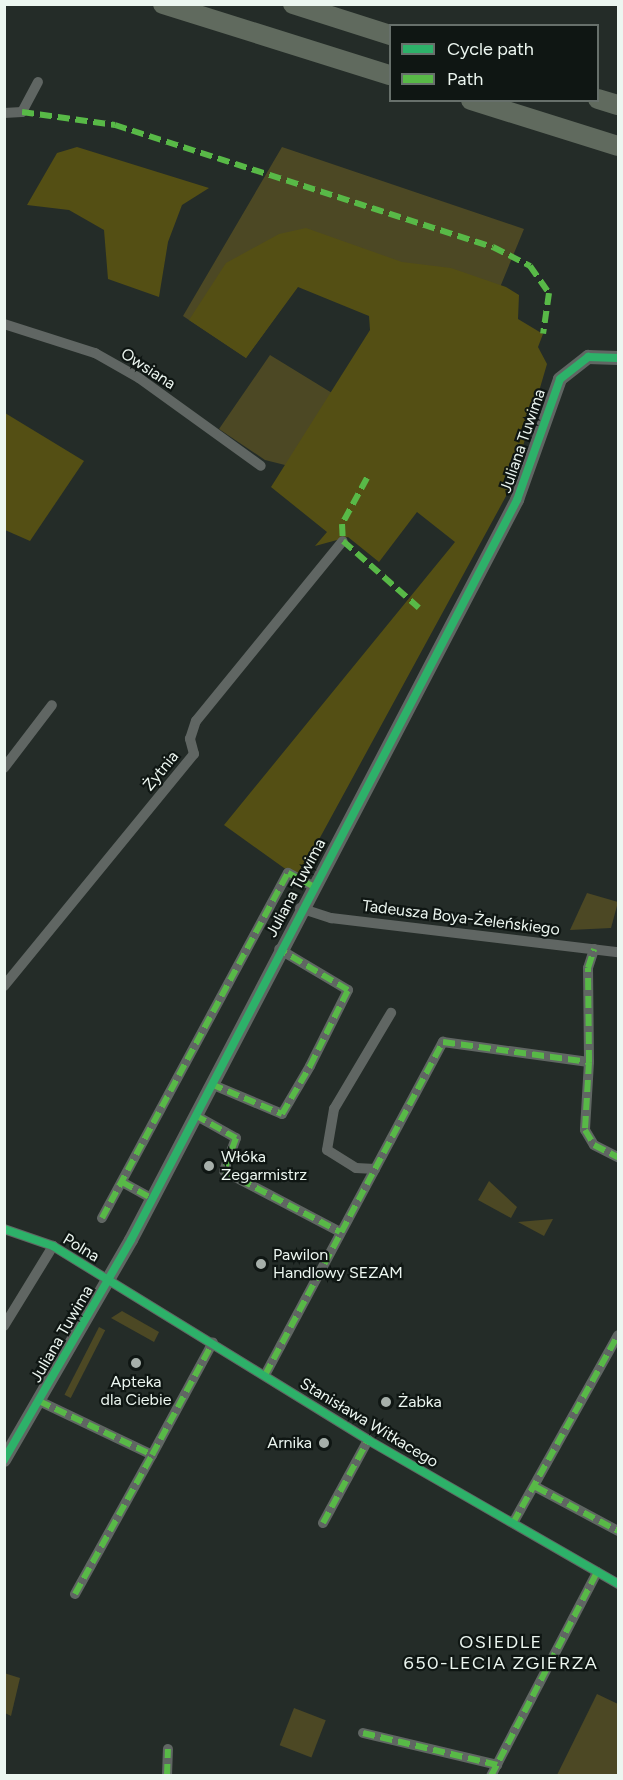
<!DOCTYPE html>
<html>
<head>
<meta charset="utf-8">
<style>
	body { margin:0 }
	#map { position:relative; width:623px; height:1780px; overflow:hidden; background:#242c28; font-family:Figtree,sans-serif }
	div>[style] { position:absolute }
	.green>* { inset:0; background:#4c4824; transform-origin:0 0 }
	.forest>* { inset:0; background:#544f14 }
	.minor>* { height:10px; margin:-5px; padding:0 5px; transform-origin:5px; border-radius:5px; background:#606663 }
	.tertiary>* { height:14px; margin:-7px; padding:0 7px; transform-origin:7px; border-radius:7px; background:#606663 }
	.motorway>* { height:20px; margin:-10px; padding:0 10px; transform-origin:10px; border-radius:10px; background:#606a5e }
	.quiet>* { height:6px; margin-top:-3px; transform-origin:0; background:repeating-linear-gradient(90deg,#58b947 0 12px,transparent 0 18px) }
	.cycleway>* { height:8px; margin:-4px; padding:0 4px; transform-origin:4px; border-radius:4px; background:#2db169 }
	.dots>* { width:16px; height:16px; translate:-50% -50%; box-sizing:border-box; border:3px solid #0f1613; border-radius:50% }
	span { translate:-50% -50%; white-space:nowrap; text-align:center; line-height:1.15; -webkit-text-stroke:4.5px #0f1613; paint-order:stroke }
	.street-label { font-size:16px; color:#ecf6f0 }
	.poi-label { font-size:16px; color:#ecf6f0 }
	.left { translate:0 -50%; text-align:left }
	.right { translate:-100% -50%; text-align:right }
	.neighbourhood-label { font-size:18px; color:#ecf6f0; letter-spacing:1.5px }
	.frame { position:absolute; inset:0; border:6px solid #ecf6f0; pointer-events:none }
	.legend { position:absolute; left:389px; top:24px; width:210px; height:78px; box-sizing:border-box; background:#0f1613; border:2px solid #67706b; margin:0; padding:8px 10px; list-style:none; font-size:18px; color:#ecf6f0 }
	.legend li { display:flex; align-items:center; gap:12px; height:30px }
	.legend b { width:30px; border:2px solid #67706b }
</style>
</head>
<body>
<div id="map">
	<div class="green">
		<i style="clip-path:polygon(282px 147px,524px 229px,489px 314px,309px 471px,265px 460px,219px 429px,270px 355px,332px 393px,384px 314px,300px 283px,246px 358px,183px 316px)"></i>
		<i style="clip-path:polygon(587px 893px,618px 902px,611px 928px,570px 930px)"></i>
		<i style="clip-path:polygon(489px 1181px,517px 1207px,511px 1218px,478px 1200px)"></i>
		<i style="clip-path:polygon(553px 1219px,544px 1236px,518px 1222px)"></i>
		<i style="clip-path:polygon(122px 1311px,159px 1332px,154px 1342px,111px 1318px)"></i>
		<i style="left:99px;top:1327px;width:7px;height:76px;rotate:27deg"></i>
		<i style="clip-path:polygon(4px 1673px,20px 1678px,11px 1716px,5px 1713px)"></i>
		<i style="clip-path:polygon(597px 1694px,618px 1704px,618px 1775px,557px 1775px)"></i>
		<i style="left:294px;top:1708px;width:34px;height:40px;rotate:21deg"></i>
	</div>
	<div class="forest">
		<i style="clip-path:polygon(77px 147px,209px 188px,182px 205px,168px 242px,159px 297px,108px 279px,104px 230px,69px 210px,27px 205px,57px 153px)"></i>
		<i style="clip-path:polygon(306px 228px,402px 262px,451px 268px,506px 287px,519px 295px,518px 319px,543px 334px,538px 347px,547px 364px,511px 487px,298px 878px,224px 825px,455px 542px,417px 512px,379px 562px,348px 537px,315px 546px,327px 532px,271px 487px,370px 330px,369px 316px,298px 287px,246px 358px,189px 320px,226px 263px,279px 234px)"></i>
		<i style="clip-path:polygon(5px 413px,84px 461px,30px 541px,5px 530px)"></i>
	</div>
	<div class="minor">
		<i style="left:4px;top:113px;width:18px;rotate:-3deg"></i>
		<i style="left:22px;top:112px;width:34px;rotate:-62deg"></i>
		<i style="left:4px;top:324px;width:96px;rotate:17.7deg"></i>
		<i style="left:95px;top:353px;width:51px;rotate:29.6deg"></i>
		<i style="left:139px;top:378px;width:150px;rotate:35.8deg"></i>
		<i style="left:4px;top:768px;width:79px;rotate:-52.7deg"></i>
		<i style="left:300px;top:908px;width:33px;rotate:18deg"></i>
		<i style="left:331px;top:918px;width:289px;rotate:6.8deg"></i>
		<i style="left:4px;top:986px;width:300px;rotate:-50.7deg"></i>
		<i style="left:194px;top:754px;width:16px;rotate:-105deg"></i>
		<i style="left:190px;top:739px;width:19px;rotate:-72deg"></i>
		<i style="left:196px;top:721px;width:232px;rotate:-50.8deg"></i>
		<i style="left:589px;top:1062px;width:68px;rotate:93.4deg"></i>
		<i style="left:585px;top:1130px;width:17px;rotate:59deg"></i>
		<i style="left:594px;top:1145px;width:27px;rotate:27deg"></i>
		<i style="left:211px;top:1084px;width:77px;rotate:22.9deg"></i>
		<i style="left:282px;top:1114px;width:56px;rotate:-59.7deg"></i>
		<i style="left:310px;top:1066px;width:85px;rotate:-63.4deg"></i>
		<i style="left:348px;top:990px;width:80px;rotate:-149.3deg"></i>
		<i style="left:195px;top:1115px;width:47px;rotate:29.3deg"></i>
		<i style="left:236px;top:1138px;width:35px;rotate:110deg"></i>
		<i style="left:224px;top:1171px;width:131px;rotate:27.7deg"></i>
		<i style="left:375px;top:1169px;width:19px;rotate:-177deg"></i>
		<i style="left:356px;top:1168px;width:34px;rotate:-148deg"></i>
		<i style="left:327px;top:1150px;width:42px;rotate:-80.3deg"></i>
		<i style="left:334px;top:1109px;width:112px;rotate:-59.3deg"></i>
		<i style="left:122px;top:1182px;width:35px;rotate:29deg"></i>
		<i style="left:102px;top:1218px;width:392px;rotate:-61.7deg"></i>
		<i style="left:288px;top:873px;width:27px;rotate:28deg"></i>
		<i style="left:4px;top:1229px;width:52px;rotate:19.1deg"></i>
		<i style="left:53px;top:1246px;width:370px;rotate:31.6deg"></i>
		<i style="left:368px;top:1440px;width:289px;rotate:29.9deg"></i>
		<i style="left:4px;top:1326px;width:94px;rotate:-58.5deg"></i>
		<i style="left:265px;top:1375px;width:378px;rotate:-61.9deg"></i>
		<i style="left:443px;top:1042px;width:147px;rotate:7.8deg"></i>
		<i style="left:589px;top:1062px;width:94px;rotate:-90.6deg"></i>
		<i style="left:588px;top:968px;width:20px;rotate:-72deg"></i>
		<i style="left:39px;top:1401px;width:125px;rotate:25.5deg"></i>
		<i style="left:152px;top:1455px;width:128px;rotate:-61.6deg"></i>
		<i style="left:536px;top:1487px;width:93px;rotate:28.2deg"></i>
		<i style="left:323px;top:1523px;width:94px;rotate:-61.5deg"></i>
		<i style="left:513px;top:1523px;width:215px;rotate:-60.8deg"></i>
		<i style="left:75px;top:1594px;width:159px;rotate:-61deg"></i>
		<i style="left:363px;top:1733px;width:138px;rotate:13.4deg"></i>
		<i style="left:167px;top:1776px;width:27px;rotate:-88deg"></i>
		<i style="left:491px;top:1776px;width:230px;rotate:-62.5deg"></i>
	</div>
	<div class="tertiary">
		<i style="left:4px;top:1460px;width:254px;rotate:-60deg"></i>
		<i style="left:131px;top:1240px;width:835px;rotate:-62.45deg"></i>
		<i style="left:517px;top:500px;width:128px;rotate:-70.4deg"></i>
		<i style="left:560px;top:379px;width:36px;rotate:-38deg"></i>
		<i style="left:588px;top:357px;width:30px;rotate:2deg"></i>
	</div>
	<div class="motorway">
		<i style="left:163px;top:4px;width:238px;rotate:17.4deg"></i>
		<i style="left:293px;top:4px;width:102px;rotate:17.7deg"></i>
		<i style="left:598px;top:99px;width:21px;rotate:17deg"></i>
		<i style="left:471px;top:100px;width:154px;rotate:17.4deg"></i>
	</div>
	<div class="quiet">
		<i style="left:22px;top:112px;width:94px;rotate:8deg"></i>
		<i style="left:115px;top:125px;width:397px;rotate:17.9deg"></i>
		<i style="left:493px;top:247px;width:42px;rotate:27.2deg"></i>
		<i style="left:530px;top:266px;width:33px;rotate:55deg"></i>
		<i style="left:549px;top:293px;width:41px;rotate:98.3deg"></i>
		<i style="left:367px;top:478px;width:52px;rotate:118.5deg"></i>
		<i style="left:342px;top:524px;width:17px;rotate:87deg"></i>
		<i style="left:343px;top:541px;width:101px;rotate:41.4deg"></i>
		<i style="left:589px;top:1062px;width:68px;rotate:93.4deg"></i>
		<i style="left:585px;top:1130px;width:17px;rotate:59deg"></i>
		<i style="left:594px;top:1145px;width:27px;rotate:27deg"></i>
		<i style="left:211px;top:1084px;width:77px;rotate:22.9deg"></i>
		<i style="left:282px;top:1114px;width:56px;rotate:-59.7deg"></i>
		<i style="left:310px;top:1066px;width:85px;rotate:-63.4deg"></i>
		<i style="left:348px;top:990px;width:80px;rotate:-149.3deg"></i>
		<i style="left:195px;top:1115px;width:47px;rotate:29.3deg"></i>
		<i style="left:236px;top:1138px;width:35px;rotate:110deg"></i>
		<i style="left:224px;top:1171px;width:131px;rotate:27.7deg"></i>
		<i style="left:122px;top:1182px;width:35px;rotate:29deg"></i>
		<i style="left:102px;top:1218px;width:392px;rotate:-61.7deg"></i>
		<i style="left:288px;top:873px;width:27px;rotate:28deg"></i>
		<i style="left:265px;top:1375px;width:378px;rotate:-61.9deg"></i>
		<i style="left:443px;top:1042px;width:147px;rotate:7.8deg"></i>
		<i style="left:589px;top:1062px;width:94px;rotate:-90.6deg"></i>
		<i style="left:588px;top:968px;width:20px;rotate:-72deg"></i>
		<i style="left:39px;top:1401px;width:125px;rotate:25.5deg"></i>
		<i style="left:152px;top:1455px;width:128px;rotate:-61.6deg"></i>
		<i style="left:536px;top:1487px;width:93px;rotate:28.2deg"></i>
		<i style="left:323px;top:1523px;width:94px;rotate:-61.5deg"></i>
		<i style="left:513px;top:1523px;width:215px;rotate:-60.8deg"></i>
		<i style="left:75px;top:1594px;width:159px;rotate:-61deg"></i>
		<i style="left:363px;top:1733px;width:138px;rotate:13.4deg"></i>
		<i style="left:167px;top:1776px;width:27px;rotate:-88deg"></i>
		<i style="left:491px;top:1776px;width:230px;rotate:-62.5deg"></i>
	</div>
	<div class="cycleway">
		<i style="left:4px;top:1229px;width:52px;rotate:19.1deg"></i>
		<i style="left:53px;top:1246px;width:370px;rotate:31.6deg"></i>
		<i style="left:368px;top:1440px;width:289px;rotate:29.9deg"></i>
		<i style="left:4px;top:1460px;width:254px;rotate:-60deg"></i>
		<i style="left:131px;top:1240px;width:835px;rotate:-62.45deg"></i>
		<i style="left:517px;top:500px;width:128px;rotate:-70.4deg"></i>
		<i style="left:560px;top:379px;width:36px;rotate:-38deg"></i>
		<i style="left:588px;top:357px;width:30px;rotate:2deg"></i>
	</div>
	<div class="dots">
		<i style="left:209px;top:1166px;background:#a6afaa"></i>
		<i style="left:261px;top:1264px;background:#a6afaa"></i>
		<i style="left:136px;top:1363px;background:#a6afaa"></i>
		<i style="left:386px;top:1402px;background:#a6afaa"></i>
		<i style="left:324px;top:1443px;background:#a6afaa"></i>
	</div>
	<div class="street-label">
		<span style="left:148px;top:369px;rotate:33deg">Owsiana</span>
		<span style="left:523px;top:441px;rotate:-71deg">Juliana Tuwima</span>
		<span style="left:161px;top:771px;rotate:-51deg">Żytnia</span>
		<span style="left:296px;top:888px;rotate:-62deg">Juliana Tuwima</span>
		<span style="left:461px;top:918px;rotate:7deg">Tadeusza Boya-Żeleńskiego</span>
		<span style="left:81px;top:1248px;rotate:31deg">Polna</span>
		<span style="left:62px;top:1334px;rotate:-60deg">Juliana Tuwima</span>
		<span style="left:369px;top:1423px;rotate:31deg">Stanisława Witkacego</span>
	</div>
	<div class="poi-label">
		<span class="left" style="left:221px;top:1166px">Włóka<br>Zegarmistrz</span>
		<span class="left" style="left:273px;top:1264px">Pawilon<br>Handlowy SEZAM</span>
		<span style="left:136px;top:1391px">Apteka<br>dla Ciebie</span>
		<span class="left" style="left:398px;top:1402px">Żabka</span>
		<span class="right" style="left:312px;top:1443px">Arnika</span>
	</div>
	<div class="neighbourhood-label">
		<span style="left:501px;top:1653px">OSIEDLE<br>650-LECIA ZGIERZA</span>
	</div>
	<div class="frame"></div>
	<ul class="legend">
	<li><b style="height:8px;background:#2db169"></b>Cycle path</li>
	<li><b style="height:8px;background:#58b947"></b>Path</li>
	</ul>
</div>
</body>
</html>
